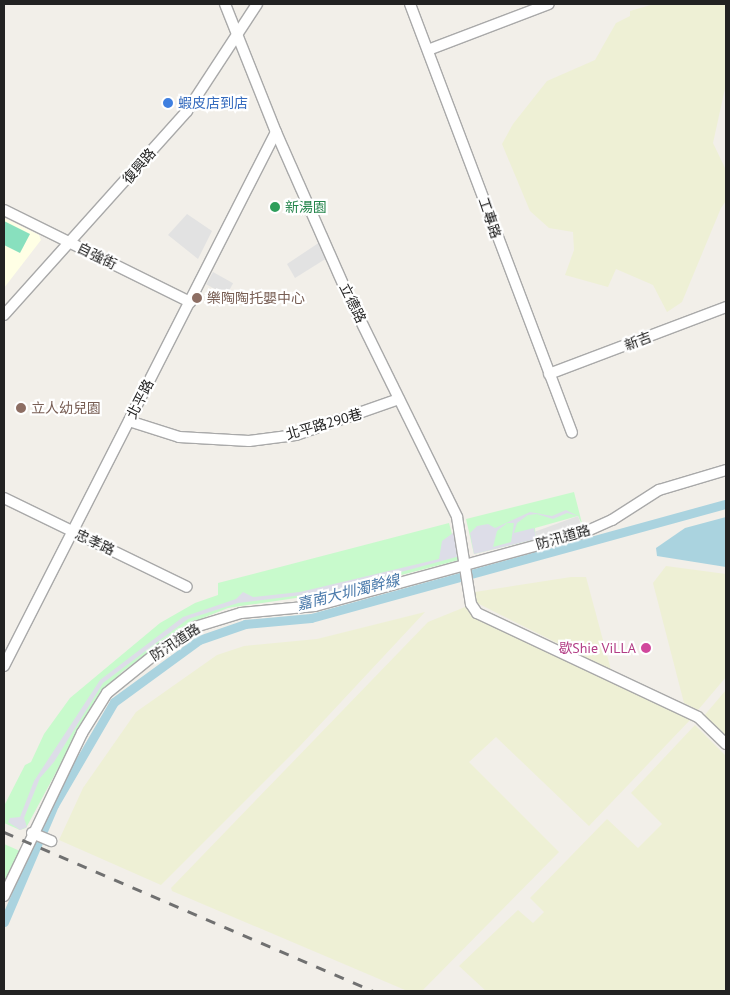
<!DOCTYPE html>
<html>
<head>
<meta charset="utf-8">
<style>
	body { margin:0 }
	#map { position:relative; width:730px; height:995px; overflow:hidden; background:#f2efe9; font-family:"PT Sans","Noto Sans TC",sans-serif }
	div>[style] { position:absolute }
	.education>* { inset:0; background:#ffffe5 }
	.farmland>* { inset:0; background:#eef0d5 }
	.park>* { inset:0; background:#c8facc }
	.pitch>* { inset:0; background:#88e0be }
	.parking>* { inset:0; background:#e2e2e2; transform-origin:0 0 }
	.plaza>* { inset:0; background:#dddde8 }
	.water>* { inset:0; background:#aad3df }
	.canal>* { height:9px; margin:-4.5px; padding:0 4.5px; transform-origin:4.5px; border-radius:4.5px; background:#aad3df }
	.roads { filter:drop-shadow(1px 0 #a9a9a9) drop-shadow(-1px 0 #a9a9a9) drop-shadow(0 1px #a9a9a9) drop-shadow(0 -1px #a9a9a9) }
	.minor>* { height:10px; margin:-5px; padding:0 5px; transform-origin:5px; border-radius:5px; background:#fff }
	.rail>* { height:2.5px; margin-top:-1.25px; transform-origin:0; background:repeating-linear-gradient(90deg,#707070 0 10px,transparent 0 20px) }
	.dots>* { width:14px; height:14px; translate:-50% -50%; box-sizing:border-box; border:2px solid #fff; border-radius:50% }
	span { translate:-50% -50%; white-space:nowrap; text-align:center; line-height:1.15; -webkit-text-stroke:4.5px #fff; paint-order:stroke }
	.shop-label { font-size:14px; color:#366cbe }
	.left { translate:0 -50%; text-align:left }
	.street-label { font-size:14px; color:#222 }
	.leisure-label { font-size:14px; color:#27864d }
	.education-label { font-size:14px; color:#785e54 }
	.hotel-label { font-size:14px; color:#b23c85 }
	.right { translate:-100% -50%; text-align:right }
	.water-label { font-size:15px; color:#4a7aab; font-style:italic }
	.frame { position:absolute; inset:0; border:5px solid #222; pointer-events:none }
</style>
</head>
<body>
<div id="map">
	<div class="education">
		<i style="clip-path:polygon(4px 218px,39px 235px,41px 240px,4px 288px)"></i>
	</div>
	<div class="farmland">
		<i style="clip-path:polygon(654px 4px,726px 4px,726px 84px,713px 143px,726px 170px,726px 201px,721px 208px,682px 302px,667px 312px,653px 285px,616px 269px,608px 287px,565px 275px,574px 250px,573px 232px,549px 228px,530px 211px,502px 144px,513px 124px,547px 81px,595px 60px,616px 23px,630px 16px,630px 11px)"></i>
		<i style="clip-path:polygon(666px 566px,726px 574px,726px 677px,698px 710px,684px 703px,653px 583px)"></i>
		<i style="clip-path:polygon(571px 577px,586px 577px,611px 670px,477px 603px,475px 592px)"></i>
		<i style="clip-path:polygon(465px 607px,475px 615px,690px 720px,589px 826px,496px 737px,469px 762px,559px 852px,422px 991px,405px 990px,172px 891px,171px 888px,428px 622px)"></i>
		<i style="clip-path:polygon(425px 612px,299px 747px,161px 885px,59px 840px,83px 788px,136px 712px,217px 655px,244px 646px,317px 639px)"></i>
		<i style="clip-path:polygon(726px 690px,726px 739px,703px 717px)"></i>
		<i style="clip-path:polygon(695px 725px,726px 756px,726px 991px,486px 991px,459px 966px,518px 910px,533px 923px,544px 912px,530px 898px,607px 819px,638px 848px,662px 824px,631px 793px)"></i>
	</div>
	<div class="park">
		<i style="clip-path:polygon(574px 492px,583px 527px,578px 516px,535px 528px,536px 539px,474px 554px,466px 519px)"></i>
		<i style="clip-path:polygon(449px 523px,459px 560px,336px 592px,228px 608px,188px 624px,122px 672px,95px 700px,26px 828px,20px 830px,4px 823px,4px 806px,25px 765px,31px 762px,44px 734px,70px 698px,160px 623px,195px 603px,218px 595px,218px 583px)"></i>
		<i style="clip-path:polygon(4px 844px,20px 851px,4px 885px)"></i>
	</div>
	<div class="pitch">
		<i style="clip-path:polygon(4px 221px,30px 234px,20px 253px,4px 245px)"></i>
	</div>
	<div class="parking">
		<i style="clip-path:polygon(187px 214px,212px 231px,198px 259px,168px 235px)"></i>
		<i style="clip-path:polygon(320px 242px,327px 258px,295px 278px,287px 264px)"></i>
		<i style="left:213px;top:272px;width:23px;height:14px;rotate:29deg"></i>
		<i style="left:578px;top:516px;width:12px;height:46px;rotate:70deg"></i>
	</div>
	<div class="plaza">
		<i style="clip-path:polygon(evenodd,566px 510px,578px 516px,567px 513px,553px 519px,537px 514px,528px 515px,517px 523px,514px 533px,534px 528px,536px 539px,474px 554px,470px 533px,477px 526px,488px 524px,495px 528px,530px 512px,552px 516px,566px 510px,507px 523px,514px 523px,511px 542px,493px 547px,497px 531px,507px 523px)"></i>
		<i style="clip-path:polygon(453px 533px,460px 556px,327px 592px,238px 603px,188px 619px,103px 683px,54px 762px,40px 778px,24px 818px,27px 827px,20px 830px,8px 822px,10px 818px,20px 817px,34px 781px,100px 680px,183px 617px,236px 599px,243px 592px,253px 597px,300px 592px,439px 559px,442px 541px)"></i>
	</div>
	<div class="water">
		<i style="clip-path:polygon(726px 517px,726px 567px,657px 556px,656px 548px,685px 528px)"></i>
	</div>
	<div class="canal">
		<i style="left:4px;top:922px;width:127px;rotate:-66.9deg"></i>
		<i style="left:54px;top:805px;width:119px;rotate:-59.8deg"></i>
		<i style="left:114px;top:702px;width:105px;rotate:-36.1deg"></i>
		<i style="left:199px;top:640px;width:49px;rotate:-19.2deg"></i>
		<i style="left:245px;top:624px;width:66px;rotate:-5.2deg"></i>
		<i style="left:311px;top:618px;width:430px;rotate:-15.4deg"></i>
	</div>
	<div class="roads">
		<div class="minor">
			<i style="left:225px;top:4px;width:138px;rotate:68.3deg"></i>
			<i style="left:276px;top:132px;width:178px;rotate:66.2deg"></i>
			<i style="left:348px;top:295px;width:247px;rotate:63.8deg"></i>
			<i style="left:457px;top:517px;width:88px;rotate:80.9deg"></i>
			<i style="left:471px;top:604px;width:11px;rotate:56deg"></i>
			<i style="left:477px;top:613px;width:244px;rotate:25.2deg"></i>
			<i style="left:698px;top:717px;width:39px;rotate:44deg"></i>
			<i style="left:410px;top:4px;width:458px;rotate:69.3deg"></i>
			<i style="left:428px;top:50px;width:129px;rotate:-20.8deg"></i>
			<i style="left:4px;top:210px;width:208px;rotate:26.3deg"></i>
			<i style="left:4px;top:315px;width:274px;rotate:-48.1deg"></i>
			<i style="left:187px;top:111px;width:128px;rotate:-56.8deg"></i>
			<i style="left:549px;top:374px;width:189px;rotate:-20.7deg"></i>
			<i style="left:129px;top:421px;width:52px;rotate:17.7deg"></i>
			<i style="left:179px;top:437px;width:70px;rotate:3.3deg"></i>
			<i style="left:249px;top:441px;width:47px;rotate:-7.3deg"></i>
			<i style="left:296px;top:435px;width:109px;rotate:-19.3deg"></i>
			<i style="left:4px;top:498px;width:203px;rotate:25.9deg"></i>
			<i style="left:4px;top:666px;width:599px;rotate:-63.01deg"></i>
			<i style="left:32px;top:833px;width:21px;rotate:23deg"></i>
			<i style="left:4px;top:896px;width:181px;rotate:-64.4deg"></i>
			<i style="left:82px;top:733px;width:47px;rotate:-58deg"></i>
			<i style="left:107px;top:693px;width:73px;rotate:-38.9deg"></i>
			<i style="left:164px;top:647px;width:37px;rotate:-33deg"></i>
			<i style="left:195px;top:627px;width:48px;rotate:-16.9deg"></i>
			<i style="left:241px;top:613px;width:74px;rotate:-5.4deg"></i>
			<i style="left:315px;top:606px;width:280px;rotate:-15.3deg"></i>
			<i style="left:585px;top:532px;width:30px;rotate:-24deg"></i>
			<i style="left:612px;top:520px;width:56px;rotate:-32.6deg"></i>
			<i style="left:659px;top:490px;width:70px;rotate:-16.6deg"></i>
		</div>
	</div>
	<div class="rail">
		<i style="left:4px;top:832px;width:402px;rotate:23.3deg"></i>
	</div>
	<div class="dots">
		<i style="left:168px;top:103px;background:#3f7fe0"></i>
		<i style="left:275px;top:207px;background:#2e9e5b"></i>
		<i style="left:197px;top:298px;background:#8d6e63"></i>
		<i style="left:21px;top:408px;background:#8d6e63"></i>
		<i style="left:646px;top:648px;background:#d1479c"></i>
	</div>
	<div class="shop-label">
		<span class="left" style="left:178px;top:103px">蝦皮店到店</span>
	</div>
	<div class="street-label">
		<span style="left:139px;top:166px;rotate:-49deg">復興路</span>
		<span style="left:490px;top:218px;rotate:71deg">工專路</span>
		<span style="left:97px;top:256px;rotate:26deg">自強街</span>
		<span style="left:353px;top:303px;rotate:64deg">立德路</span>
		<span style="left:638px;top:341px;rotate:-21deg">新吉</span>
		<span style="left:140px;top:399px;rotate:-63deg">北平路</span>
		<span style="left:324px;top:424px;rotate:-16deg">北平路290巷</span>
		<span style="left:563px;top:537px;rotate:-16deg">防汛道路</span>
		<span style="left:95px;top:542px;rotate:25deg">忠孝路</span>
		<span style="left:175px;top:642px;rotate:-33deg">防汛道路</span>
	</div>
	<div class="leisure-label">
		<span class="left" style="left:285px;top:207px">新湯園</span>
	</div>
	<div class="education-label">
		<span class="left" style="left:207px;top:298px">樂陶陶托嬰中心</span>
		<span class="left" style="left:31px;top:408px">立人幼兒園</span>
	</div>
	<div class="hotel-label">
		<span class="right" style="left:636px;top:648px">歇Shie ViLLA</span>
	</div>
	<div class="water-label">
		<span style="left:348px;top:592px;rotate:-14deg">嘉南大圳濁幹線</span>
	</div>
	<div class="frame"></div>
</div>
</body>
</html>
